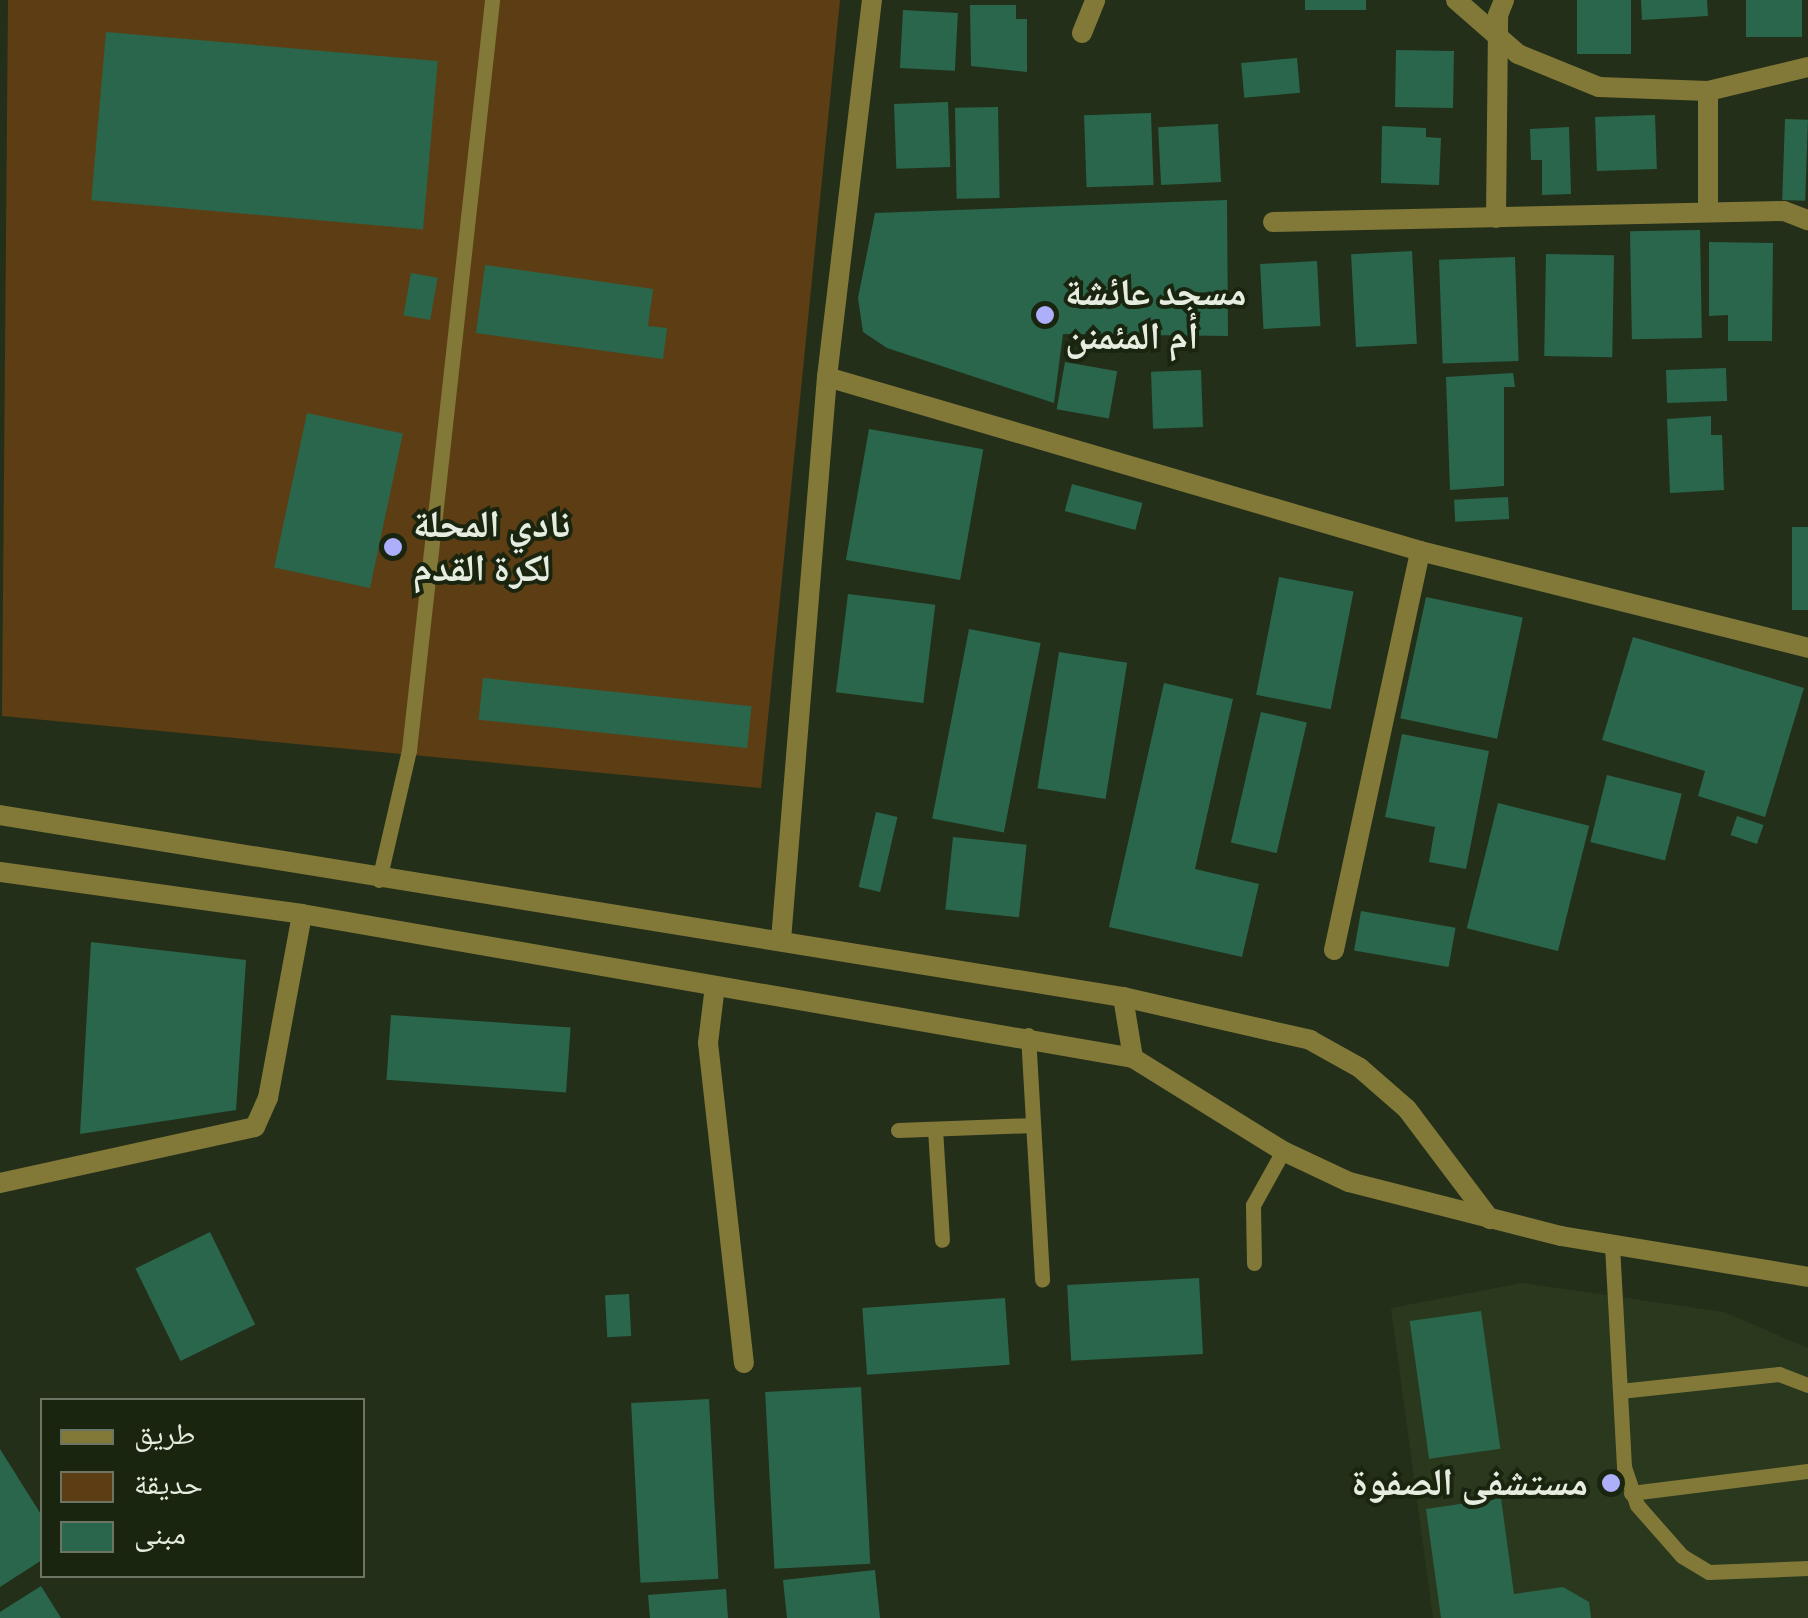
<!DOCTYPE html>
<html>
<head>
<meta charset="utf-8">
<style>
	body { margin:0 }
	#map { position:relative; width:1808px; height:1618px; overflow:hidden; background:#242f1a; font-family:Signika,"Noto Naskh Arabic",sans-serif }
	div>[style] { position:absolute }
	.built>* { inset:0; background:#2a391e }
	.green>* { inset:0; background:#5d3e14 }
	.building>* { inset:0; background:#29664b; transform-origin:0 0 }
	.service>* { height:15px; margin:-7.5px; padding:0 7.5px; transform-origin:7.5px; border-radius:7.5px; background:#827939 }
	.minor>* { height:20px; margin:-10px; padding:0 10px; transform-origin:10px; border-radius:10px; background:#827939 }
	.tertiary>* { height:20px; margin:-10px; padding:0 10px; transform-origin:10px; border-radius:10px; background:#827939 }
	.dots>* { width:28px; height:28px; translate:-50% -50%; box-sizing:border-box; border:5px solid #1a2510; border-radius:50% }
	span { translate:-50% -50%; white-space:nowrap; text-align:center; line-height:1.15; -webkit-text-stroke:8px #1a2510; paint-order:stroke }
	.poi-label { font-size:38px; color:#e6ede0; font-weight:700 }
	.left { translate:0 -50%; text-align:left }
	.right { translate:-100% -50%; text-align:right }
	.legend { position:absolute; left:40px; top:1398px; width:325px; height:180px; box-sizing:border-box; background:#1a2510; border:2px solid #6c7563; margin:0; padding:12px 18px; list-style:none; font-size:30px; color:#e6ede0 }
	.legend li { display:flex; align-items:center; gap:20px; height:50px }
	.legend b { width:50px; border:2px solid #6c7563 }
</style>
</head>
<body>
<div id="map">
	<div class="built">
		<i style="clip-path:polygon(1522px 1283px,1724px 1312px,1808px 1348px,1808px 1618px,1433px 1618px,1391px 1308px)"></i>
	</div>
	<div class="green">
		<i style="clip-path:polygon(8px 0,840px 0,761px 788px,2px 716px)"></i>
	</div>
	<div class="building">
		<i style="left:1305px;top:0;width:61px;height:10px"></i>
		<i style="left:1577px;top:0;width:54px;height:54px"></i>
		<i style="clip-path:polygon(1641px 0,1707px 0,1708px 16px,1642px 20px)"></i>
		<i style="left:1746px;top:0;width:56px;height:37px"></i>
		<i style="clip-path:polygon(970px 5px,1016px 5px,1016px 19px,1027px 19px,1027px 72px,971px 66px)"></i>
		<i style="left:903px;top:10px;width:55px;height:58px;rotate:3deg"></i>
		<i style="left:106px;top:32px;width:333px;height:169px;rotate:5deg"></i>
		<i style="left:1396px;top:50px;width:58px;height:57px;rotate:1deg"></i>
		<i style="left:1297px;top:58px;width:35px;height:56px;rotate:85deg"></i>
		<i style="left:948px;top:102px;width:65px;height:54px;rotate:88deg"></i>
		<i style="left:998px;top:107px;width:91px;height:43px;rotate:89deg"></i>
		<i style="left:1151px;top:113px;width:72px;height:67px;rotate:88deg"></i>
		<i style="left:1655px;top:115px;width:54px;height:60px;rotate:88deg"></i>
		<i style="left:1785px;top:119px;width:23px;height:81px;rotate:2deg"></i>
		<i style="left:1218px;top:124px;width:58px;height:60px;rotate:87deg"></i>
		<i style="clip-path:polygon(1382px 126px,1426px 128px,1426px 137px,1441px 138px,1439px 185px,1381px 183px)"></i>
		<i style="clip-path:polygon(1569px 127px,1571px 194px,1542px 195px,1542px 160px,1531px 160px,1530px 129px)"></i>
		<i style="clip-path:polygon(1227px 200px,1228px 336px,1063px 334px,1054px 403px,887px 348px,863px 332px,858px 298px,875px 213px)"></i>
		<i style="left:1700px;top:230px;width:108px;height:70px;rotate:89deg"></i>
		<i style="clip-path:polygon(1709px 242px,1773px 243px,1772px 341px,1728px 341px,1728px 315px,1709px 316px)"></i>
		<i style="left:1412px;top:251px;width:93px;height:61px;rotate:87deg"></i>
		<i style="left:1546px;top:254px;width:68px;height:102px;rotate:1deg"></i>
		<i style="left:1515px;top:257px;width:104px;height:76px;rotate:88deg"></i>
		<i style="left:1317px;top:261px;width:65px;height:57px;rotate:87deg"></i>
		<i style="clip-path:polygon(485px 265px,653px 289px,648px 326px,667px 328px,663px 359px,476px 333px)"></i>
		<i style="left:411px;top:273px;width:27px;height:43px;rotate:10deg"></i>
		<i style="left:1065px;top:362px;width:53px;height:48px;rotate:10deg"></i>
		<i style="left:1726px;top:368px;width:33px;height:60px;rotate:88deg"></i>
		<i style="left:1201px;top:370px;width:57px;height:50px;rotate:88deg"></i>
		<i style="clip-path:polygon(1513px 373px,1515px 387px,1504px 387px,1504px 486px,1450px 490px,1446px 377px)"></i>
		<i style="left:307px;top:413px;width:98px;height:158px;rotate:12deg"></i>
		<i style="clip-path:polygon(1711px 416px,1711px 435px,1722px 435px,1724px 490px,1670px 493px,1667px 419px)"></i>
		<i style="left:869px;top:429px;width:116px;height:133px;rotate:10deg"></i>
		<i style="left:1072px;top:484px;width:73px;height:28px;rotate:15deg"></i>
		<i style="left:1508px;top:497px;width:22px;height:54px;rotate:87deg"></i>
		<i style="left:1792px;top:527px;width:16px;height:83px"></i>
		<i style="left:1279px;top:577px;width:76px;height:120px;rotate:11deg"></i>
		<i style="left:848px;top:594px;width:88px;height:99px;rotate:7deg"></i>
		<i style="left:1426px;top:597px;width:99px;height:124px;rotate:12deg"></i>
		<i style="left:969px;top:629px;width:73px;height:193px;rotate:11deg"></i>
		<i style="clip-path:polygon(1633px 637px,1804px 688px,1765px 817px,1698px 796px,1705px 771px,1602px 740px)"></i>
		<i style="left:1059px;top:652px;width:69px;height:138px;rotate:9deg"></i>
		<i style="left:483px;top:678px;width:270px;height:42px;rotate:6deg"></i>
		<i style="clip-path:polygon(1164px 683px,1233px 699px,1195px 869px,1259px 884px,1242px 957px,1109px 927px)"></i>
		<i style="left:1261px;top:712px;width:47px;height:134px;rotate:13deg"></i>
		<i style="clip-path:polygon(1402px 734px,1489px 751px,1466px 869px,1429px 862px,1435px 827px,1385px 817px)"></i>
		<i style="left:1607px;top:775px;width:77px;height:69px;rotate:14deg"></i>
		<i style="left:1498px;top:803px;width:94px;height:129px;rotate:14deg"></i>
		<i style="left:876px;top:812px;width:22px;height:77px;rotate:13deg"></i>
		<i style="left:1737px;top:816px;width:28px;height:20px;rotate:19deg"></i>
		<i style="left:953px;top:837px;width:74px;height:73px;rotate:6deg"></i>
		<i style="left:1361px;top:911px;width:96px;height:40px;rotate:10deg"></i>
		<i style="clip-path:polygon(91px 942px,246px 960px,236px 1110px,80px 1134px)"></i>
		<i style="left:391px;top:1015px;width:180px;height:65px;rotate:4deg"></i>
		<i style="left:210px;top:1232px;width:103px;height:83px;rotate:64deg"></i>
		<i style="left:1199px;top:1278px;width:76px;height:132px;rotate:87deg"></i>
		<i style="left:629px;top:1294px;width:42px;height:24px;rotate:87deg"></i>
		<i style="left:1005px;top:1298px;width:67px;height:143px;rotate:86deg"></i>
		<i style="left:1481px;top:1311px;width:139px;height:72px;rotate:82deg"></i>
		<i style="left:861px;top:1387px;width:177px;height:96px;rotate:87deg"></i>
		<i style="left:709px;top:1399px;width:180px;height:78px;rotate:87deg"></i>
		<i style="clip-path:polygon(0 1449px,42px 1516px,42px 1560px,0 1587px)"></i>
		<i style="clip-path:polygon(1501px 1498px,1514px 1594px,1563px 1587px,1589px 1602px,1591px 1618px,1441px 1618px,1426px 1509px)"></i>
		<i style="clip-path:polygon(875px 1570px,880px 1618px,787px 1618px,783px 1580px)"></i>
		<i style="clip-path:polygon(41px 1586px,61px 1618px,0 1618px,0 1612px)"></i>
		<i style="clip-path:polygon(726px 1589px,728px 1618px,650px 1618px,648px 1595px)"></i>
	</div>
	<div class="service">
		<i style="left:379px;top:880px;width:133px;rotate:-77deg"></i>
		<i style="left:409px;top:750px;width:755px;rotate:-83.68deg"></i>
		<i style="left:1028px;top:1035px;width:245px;rotate:86.7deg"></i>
		<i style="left:935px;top:1129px;width:111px;rotate:86.4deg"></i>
		<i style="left:898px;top:1130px;width:135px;rotate:-2.1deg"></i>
		<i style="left:1612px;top:1245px;width:222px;rotate:86.9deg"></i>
		<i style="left:1624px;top:1467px;width:40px;rotate:71.1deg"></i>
		<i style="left:1637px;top:1505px;width:68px;rotate:48.6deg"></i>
		<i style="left:1682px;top:1556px;width:31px;rotate:31deg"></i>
		<i style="left:1709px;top:1572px;width:99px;rotate:-2.3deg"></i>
		<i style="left:1254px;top:1263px;width:58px;rotate:-91deg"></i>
		<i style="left:1253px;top:1205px;width:62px;rotate:-60.9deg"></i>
		<i style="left:1620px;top:1391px;width:160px;rotate:-6.1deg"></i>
		<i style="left:1779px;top:1374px;width:31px;rotate:21deg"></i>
		<i style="left:1631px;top:1493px;width:178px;rotate:-7.1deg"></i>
	</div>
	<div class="minor">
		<i style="left:1456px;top:0;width:82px;rotate:41.1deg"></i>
		<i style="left:1518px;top:54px;width:87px;rotate:22.2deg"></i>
		<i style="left:1599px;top:87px;width:109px;rotate:2.1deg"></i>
		<i style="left:1708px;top:91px;width:103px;rotate:-13.5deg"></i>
		<i style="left:1082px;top:33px;width:35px;rotate:-68deg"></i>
		<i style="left:1708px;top:91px;width:121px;rotate:90deg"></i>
		<i style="left:1496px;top:218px;width:203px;rotate:-89.4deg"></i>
		<i style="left:1498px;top:15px;width:16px;rotate:-68deg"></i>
		<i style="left:1273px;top:222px;width:511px;rotate:-1.23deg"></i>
		<i style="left:1784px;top:211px;width:26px;rotate:21deg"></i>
		<i style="left:827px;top:377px;width:618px;rotate:16.35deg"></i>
		<i style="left:1420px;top:551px;width:400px;rotate:14deg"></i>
		<i style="left:781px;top:940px;width:565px;rotate:-85.33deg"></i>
		<i style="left:827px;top:377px;width:380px;rotate:-83.2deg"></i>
		<i style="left:1334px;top:950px;width:408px;rotate:-77.8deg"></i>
		<i style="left:715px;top:986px;width:57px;rotate:97deg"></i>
		<i style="left:708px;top:1043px;width:322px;rotate:83.6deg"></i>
		<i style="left:0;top:1183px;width:261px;rotate:-12.4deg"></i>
		<i style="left:255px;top:1127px;width:32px;rotate:-66deg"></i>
		<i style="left:268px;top:1098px;width:187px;rotate:-79.5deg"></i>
	</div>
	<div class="tertiary">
		<i style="left:0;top:815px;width:1138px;rotate:9.21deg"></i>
		<i style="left:1123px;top:997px;width:192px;rotate:12.9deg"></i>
		<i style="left:1310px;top:1040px;width:57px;rotate:29.2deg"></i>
		<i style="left:1360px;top:1068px;width:62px;rotate:41.1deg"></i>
		<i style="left:1407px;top:1109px;width:138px;rotate:53deg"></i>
		<i style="left:0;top:872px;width:305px;rotate:7.9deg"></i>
		<i style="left:302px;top:914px;width:843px;rotate:9.83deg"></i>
		<i style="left:1133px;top:1058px;width:176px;rotate:31.8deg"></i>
		<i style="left:1283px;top:1151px;width:73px;rotate:25.2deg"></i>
		<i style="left:1349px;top:1182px;width:219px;rotate:14.3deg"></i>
		<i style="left:1561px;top:1236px;width:250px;rotate:9.4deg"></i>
		<i style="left:1123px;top:997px;width:62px;rotate:80.7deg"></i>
	</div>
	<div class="dots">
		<i style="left:1045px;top:315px;background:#adaffb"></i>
		<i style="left:393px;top:547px;background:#adaffb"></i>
		<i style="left:1611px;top:1483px;background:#adaffb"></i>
	</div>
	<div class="poi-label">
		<span class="left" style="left:1065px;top:315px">مسجد عائشة<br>أم المئمنن</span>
		<span class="left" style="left:413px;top:547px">نادي المحلة<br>لكرة القدم</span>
		<span class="right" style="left:1588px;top:1483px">مستشفى الصفوة</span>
	</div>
	<ul class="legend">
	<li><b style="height:12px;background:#827939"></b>طريق</li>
	<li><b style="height:28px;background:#5d3e14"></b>حديقة</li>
	<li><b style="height:28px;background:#29664b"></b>مبنى</li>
	</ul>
</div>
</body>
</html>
